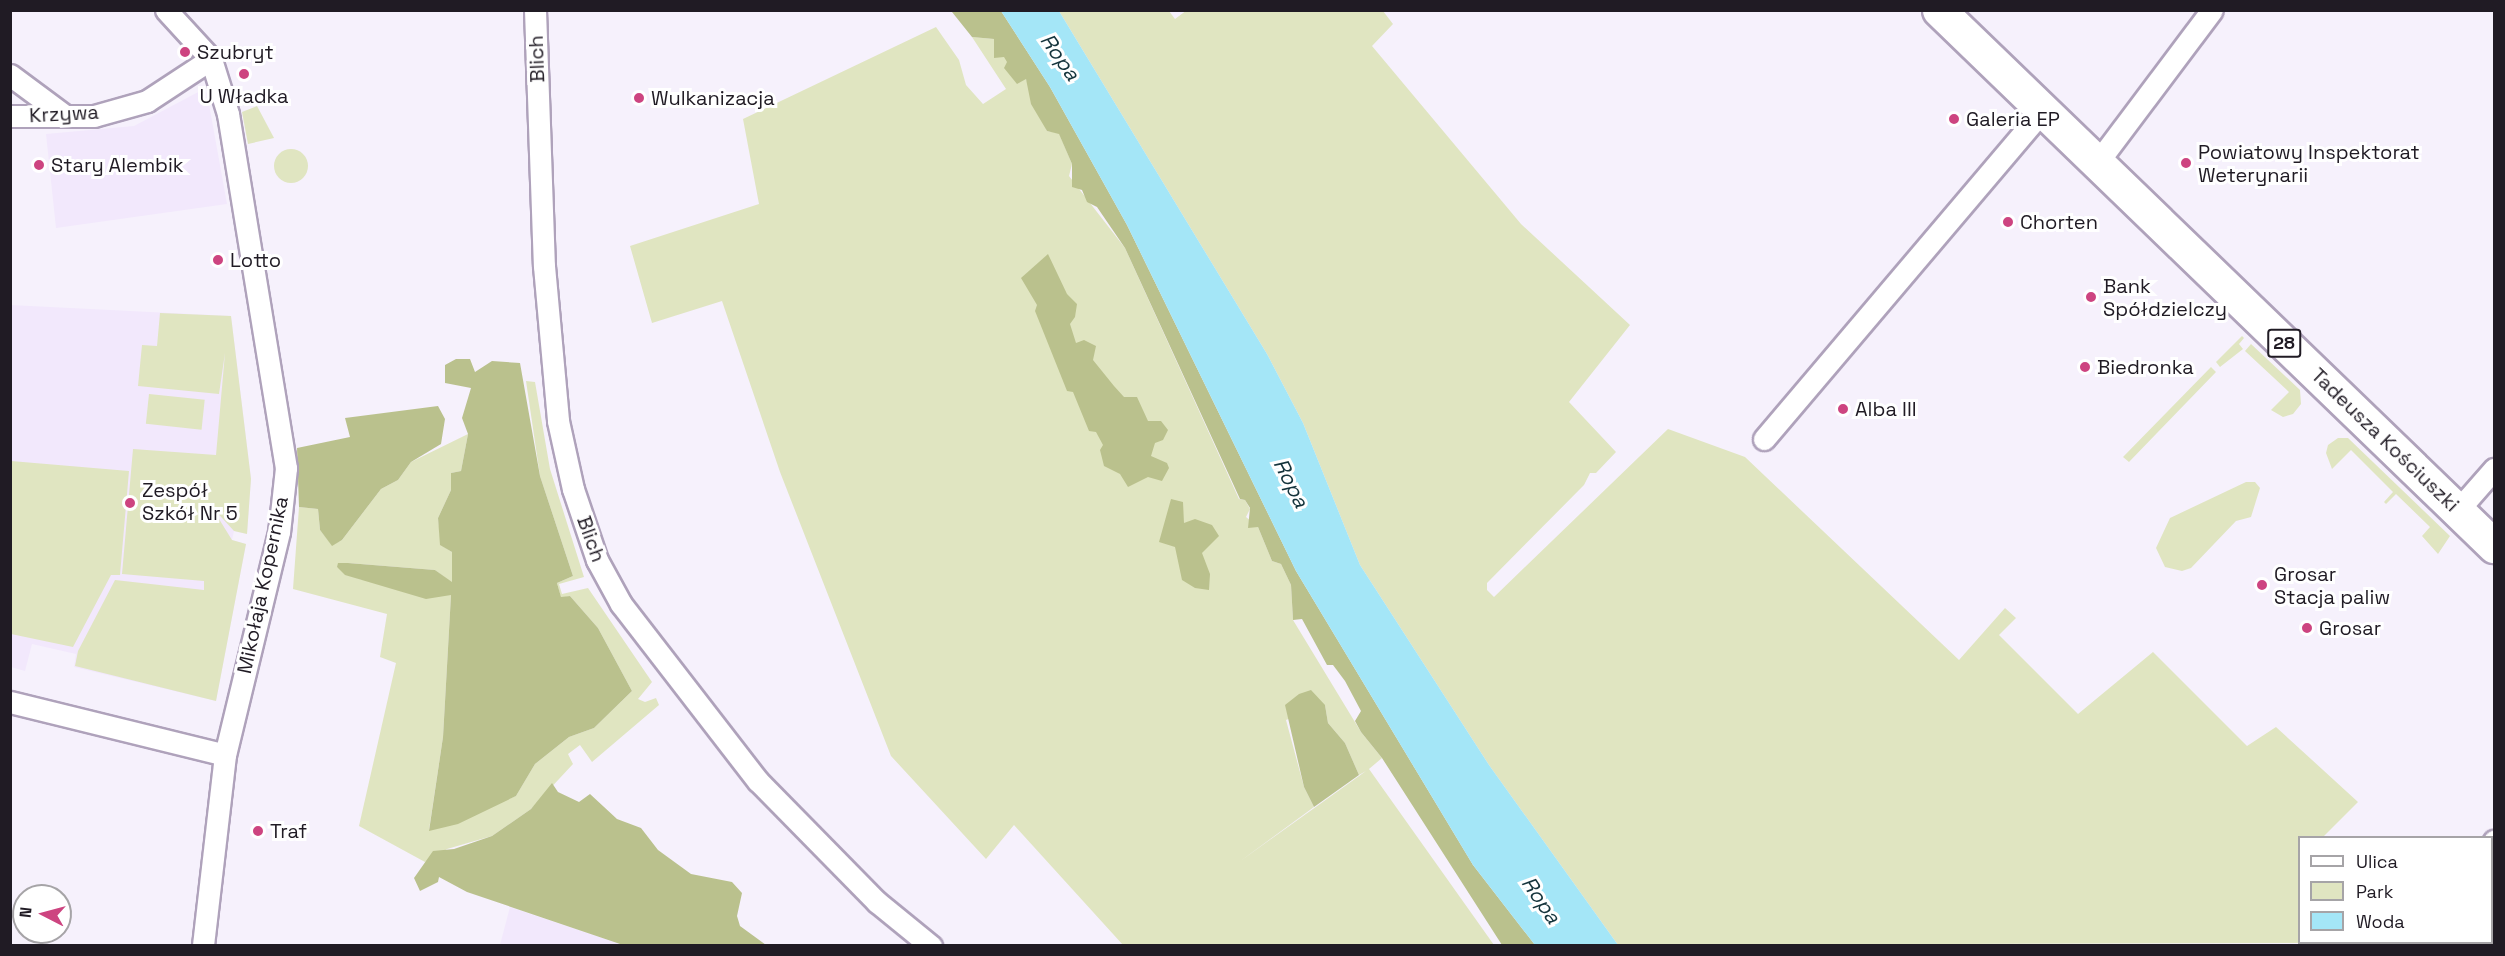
<!DOCTYPE html>
<html>
<head>
<meta charset="utf-8">
<style>
	body { margin:0 }
	#map { position:relative; width:2505px; height:956px; overflow:hidden; background:#f6f1fc; font-family:"Space Grotesk",sans-serif }
	div>[style] { position:absolute }
	.built>* { inset:0; background:#f2e8fc }
	.green>* { inset:0; background:#e0e5c1; transform-origin:0 0 }
	.round { border-radius:50% }
	.forest>* { inset:0; background:#bac18d }
	.water>* { inset:0; background:#a4e6f7 }
	.roads { filter:drop-shadow(2px 0 #afa2bb) drop-shadow(-2px 0 #afa2bb) drop-shadow(0 2px #afa2bb) drop-shadow(0 -2px #afa2bb) }
	.minor>* { height:21px; margin:-10.5px; padding:0 10.5px; transform-origin:10.5px; border-radius:10.5px; background:#fff }
	.primary>* { height:33px; margin:-16.5px; padding:0 16.5px; transform-origin:16.5px; border-radius:16.5px; background:#fff }
	.dots>* { width:16px; height:16px; translate:-50% -50%; box-sizing:border-box; border:3px solid #fff; border-radius:50% }
	span { translate:-50% -50%; white-space:nowrap; text-align:center; line-height:1.15; -webkit-text-stroke:6px #fff; paint-order:stroke }
	.shield-label span { padding:2px 4px; background:#fff; border:2px solid; border-radius:4px; -webkit-text-stroke-width:0 }
	.shield-label { font-size:18px; color:#201b24; font-weight:700 }
	.poi-label { font-size:20px; color:#201b24 }
	.left { translate:0 -50%; text-align:left }
	.street-label { font-size:20px; color:#201b24 }
	.water-label { font-size:21px; color:#14343c; font-style:italic }
	.frame { position:absolute; inset:0; border:12px solid #201b24; pointer-events:none }
	.legend { position:absolute; left:2298px; top:836px; width:195px; height:108px; box-sizing:border-box; background:#fff; border:2px solid #a6a4a7; margin:0; padding:8px 10px; list-style:none; font-size:18px; color:#201b24 }
	.legend li { display:flex; align-items:center; gap:12px; height:30px }
	.legend b { width:30px; border:2px solid #a6a4a7 }
	.north { position:absolute; left:12px; top:884px; width:60px; height:60px; box-sizing:border-box; background:#fff; border:2px solid #a6a4a7; border-radius:50%; rotate:276deg; font-size:16px; font-weight:700; line-height:24px; text-align:center; color:#201b24 }
	.north::after { content:''; display:block; margin:auto; width:21px; height:27px; background:#cd4480; clip-path:polygon(50% 0,100% 100%,50% 72%,0 100%) }
</style>
</head>
<body>
<div id="map">
	<div class="built">
		<i style="clip-path:polygon(202px 90px,207px 93px,227px 204px,56px 228px,46px 134px,134px 126px)"></i>
		<i style="clip-path:polygon(10px 305px,231px 316px,251px 478px,247px 534px,234px 531px,232px 540px,246px 544px,216px 701px,74px 667px,76px 654px,32px 644px,25px 671px,11px 667px)"></i>
		<i style="clip-path:polygon(510px 907px,623px 945px,500px 945px)"></i>
	</div>
	<div class="green">
		<i style="clip-path:polygon(1187px 10px,1383px 11px,1393px 24px,1372px 46px,1521px 224px,1630px 325px,1569px 402px,1616px 452px,1596px 473px,1590px 473px,1584px 485px,1487px 583px,1487px 590px,1494px 597px,1668px 429px,1745px 457px,1959px 660px,2005px 608px,2016px 618px,1999px 635px,2078px 714px,2153px 652px,2247px 746px,2276px 727px,2358px 802px,2323px 837px,2300px 838px,2300px 942px,2309px 943px,1618px 945px,1489px 765px,1360px 565px,1303px 423px,1267px 354px,1059px 11px,1169px 11px,1175px 19px)"></i>
		<i style="clip-path:polygon(evenodd,936px 27px,959px 60px,966px 85px,983px 104px,1006px 89px,972px 37px,994px 39px,1008px 62px,1026px 79px,1047px 131px,1059px 133px,1072px 164px,1069px 176px,1125px 248px,1239px 499px,1245px 500px,1250px 509px,1246px 517px,1258px 527px,1272px 561px,1281px 564px,1291px 585px,1293px 620px,1361px 732px,1382px 758px,1369px 769px,1494px 945px,1123px 945px,1014px 825px,986px 859px,891px 756px,780px 472px,722px 301px,652px 323px,630px 246px,759px 204px,743px 119px,936px 27px,1325px 705px,1328px 723px,1345px 743px,1359px 775px,1366px 771px,1239px 862px,1314px 807px,1304px 787px,1286px 720px,1325px 705px)"></i>
		<i style="clip-path:polygon(257px 106px,274px 138px,248px 144px,242px 112px)"></i>
		<i class="round" style="left:274px;top:149px;width:34px;height:34px"></i>
		<i style="clip-path:polygon(160px 313px,231px 316px,251px 479px,247px 534px,234px 531px,211px 506px,232px 540px,246px 544px,216px 701px,75px 666px,78px 651px,115px 580px,204px 590px,204px 581px,122px 574px,133px 449px,216px 455px,225px 353px,219px 394px,138px 386px,142px 345px,157px 346px)"></i>
		<i style="clip-path:polygon(2242px 336px,2244px 338px,2239px 344px,2243px 349px,2220px 367px,2216px 362px)"></i>
		<i style="clip-path:polygon(2251px 344px,2300px 390px,2301px 404px,2293px 414px,2283px 417px,2271px 410px,2289px 392px,2245px 351px)"></i>
		<i style="clip-path:polygon(2211px 367px,2216px 372px,2157px 433px,2129px 462px,2123px 457px)"></i>
		<i style="clip-path:polygon(526px 381px,535px 382px,550px 469px,584px 577px,559px 584px,562px 594px,588px 588px,652px 682px,638px 699px,645px 702px,656px 698px,659px 705px,592px 762px,580px 745px,568px 754px,573px 764px,531px 809px,492px 836px,447px 849px,425px 862px,359px 826px,396px 663px,380px 657px,387px 614px,293px 589px,299px 507px,318px 509px,320px 530px,332px 545px,342px 540px,381px 489px,398px 480px,411px 462px,468px 434px,461px 471px,451px 473px,451px 490px,438px 518px,441px 545px,452px 552px,452px 583px,435px 570px,348px 563px,337px 567px,359px 579px,451px 595px,443px 737px,429px 830px,516px 796px,535px 764px,569px 737px,594px 728px,632px 691px,598px 628px,570px 596px,561px 598px,557px 583px,573px 576px,540px 476px)"></i>
		<i style="left:149px;top:394px;width:56px;height:30px;rotate:6deg"></i>
		<i style="clip-path:polygon(2338px 438px,2348px 438px,2450px 536px,2438px 554px,2422px 536px,2430px 527px,2396px 494px,2386px 504px,2384px 502px,2393px 492px,2351px 450px,2332px 469px,2326px 453px,2328px 445px)"></i>
		<i style="clip-path:polygon(11px 461px,129px 471px,120px 575px,111px 575px,73px 647px,11px 634px)"></i>
		<i style="clip-path:polygon(2246px 482px,2255px 482px,2260px 488px,2251px 517px,2236px 521px,2191px 568px,2182px 571px,2165px 567px,2156px 548px,2170px 518px)"></i>
	</div>
	<div class="forest">
		<i style="clip-path:polygon(1001px 11px,1050px 87px,1127px 225px,1296px 571px,1473px 865px,1535px 945px,1502px 945px,1382px 758px,1361px 732px,1355px 721px,1361px 711px,1345px 681px,1333px 665px,1327px 665px,1302px 619px,1293px 620px,1291px 585px,1281px 564px,1272px 561px,1258px 527px,1248px 528px,1250px 508px,1245px 500px,1240px 499px,1125px 248px,1097px 207px,1087px 202px,1082px 190px,1072px 187px,1072px 164px,1059px 134px,1047px 131px,1031px 104px,1026px 79px,1017px 84px,1004px 68px,1007px 62px,1004px 57px,994px 58px,994px 39px,972px 37px,952px 12px)"></i>
		<i style="clip-path:polygon(1048px 254px,1067px 294px,1077px 304px,1075px 317px,1070px 324px,1076px 343px,1084px 340px,1096px 346px,1093px 360px,1114px 386px,1124px 397px,1137px 397px,1148px 421px,1161px 421px,1168px 430px,1163px 440px,1155px 443px,1151px 456px,1167px 463px,1169px 468px,1162px 481px,1148px 477px,1128px 487px,1120px 474px,1104px 466px,1100px 450px,1103px 445px,1096px 432px,1089px 431px,1073px 392px,1067px 391px,1035px 311px,1037px 305px,1021px 278px)"></i>
		<i style="clip-path:polygon(456px 359px,470px 359px,475px 372px,492px 361px,520px 363px,540px 476px,573px 576px,557px 583px,561px 597px,570px 596px,598px 628px,632px 691px,594px 728px,569px 737px,535px 764px,516px 796px,458px 824px,429px 831px,443px 737px,451px 595px,426px 599px,345px 575px,337px 567px,338px 563px,348px 563px,435px 570px,452px 582px,452px 552px,440px 545px,438px 518px,451px 490px,451px 473px,461px 471px,468px 434px,462px 418px,471px 388px,445px 383px,445px 365px)"></i>
		<i style="clip-path:polygon(438px 406px,445px 419px,441px 444px,411px 462px,398px 480px,381px 489px,342px 540px,332px 546px,320px 530px,318px 509px,299px 507px,297px 448px,350px 437px,345px 418px)"></i>
		<i style="clip-path:polygon(1171px 499px,1183px 502px,1184px 523px,1195px 519px,1212px 525px,1219px 536px,1202px 553px,1210px 574px,1209px 590px,1195px 588px,1182px 580px,1175px 547px,1159px 542px)"></i>
		<i style="clip-path:polygon(1311px 690px,1325px 705px,1328px 723px,1345px 743px,1359px 775px,1314px 807px,1304px 787px,1285px 705px,1299px 694px)"></i>
		<i style="clip-path:polygon(552px 783px,558px 792px,579px 802px,590px 794px,617px 819px,641px 828px,658px 850px,691px 874px,732px 882px,742px 893px,737px 916px,740px 926px,766px 945px,623px 945px,467px 892px,439px 877px,438px 882px,420px 891px,414px 878px,433px 851px,454px 849px,492px 836px,531px 809px)"></i>
	</div>
	<div class="water">
		<i style="clip-path:polygon(1001px 11px,1059px 11px,1267px 354px,1303px 423px,1360px 565px,1489px 765px,1618px 945px,1535px 945px,1473px 865px,1296px 571px,1127px 225px,1050px 87px)"></i>
	</div>
	<div class="roads">
		<div class="minor">
			<i style="left:166px;top:10px;width:67px;rotate:47.4deg"></i>
			<i style="left:211px;top:59px;width:58px;rotate:72.8deg"></i>
			<i style="left:228px;top:114px;width:359px;rotate:80.7deg"></i>
			<i style="left:286px;top:468px;width:64px;rotate:96.2deg"></i>
			<i style="left:279px;top:532px;width:229px;rotate:103.6deg"></i>
			<i style="left:225px;top:755px;width:192px;rotate:96.6deg"></i>
			<i style="left:535px;top:10px;width:256px;rotate:88deg"></i>
			<i style="left:544px;top:266px;width:156px;rotate:84.8deg"></i>
			<i style="left:558px;top:421px;width:70px;rotate:77.6deg"></i>
			<i style="left:573px;top:489px;width:75px;rotate:71.3deg"></i>
			<i style="left:597px;top:560px;width:50px;rotate:61.4deg"></i>
			<i style="left:621px;top:604px;width:224px;rotate:52.3deg"></i>
			<i style="left:758px;top:781px;width:170px;rotate:45.5deg"></i>
			<i style="left:877px;top:902px;width:70px;rotate:39.2deg"></i>
			<i style="left:10px;top:75px;width:67px;rotate:36.5deg"></i>
			<i style="left:10px;top:116px;width:84px"></i>
			<i style="left:94px;top:116px;width:55px;rotate:-15.8deg"></i>
			<i style="left:147px;top:101px;width:77px;rotate:-33.3deg"></i>
			<i style="left:2097px;top:163px;width:191px;rotate:-53.1deg"></i>
			<i style="left:1764px;top:439px;width:431px;rotate:-49.7deg"></i>
			<i style="left:2458px;top:510px;width:55px;rotate:-48.7deg"></i>
			<i style="left:10px;top:702px;width:221px;rotate:13.8deg"></i>
			<i style="left:2492px;top:844px;width:4px;rotate:-56deg"></i>
			<i style="left:2390px;top:946px;width:5px;rotate:-53deg"></i>
		</div>
		<div class="primary">
			<i style="left:1939px;top:10px;width:772px;rotate:44deg"></i>
		</div>
	</div>
	<div class="dots">
		<i style="left:185px;top:52px;background:#cd4480"></i>
		<i style="left:244px;top:74px;background:#cd4480"></i>
		<i style="left:639px;top:98px;background:#cd4480"></i>
		<i style="left:1954px;top:119px;background:#cd4480"></i>
		<i style="left:2186px;top:163px;background:#cd4480"></i>
		<i style="left:39px;top:165px;background:#cd4480"></i>
		<i style="left:2008px;top:222px;background:#cd4480"></i>
		<i style="left:218px;top:260px;background:#cd4480"></i>
		<i style="left:2091px;top:297px;background:#cd4480"></i>
		<i style="left:2085px;top:367px;background:#cd4480"></i>
		<i style="left:1843px;top:409px;background:#cd4480"></i>
		<i style="left:130px;top:503px;background:#cd4480"></i>
		<i style="left:2262px;top:585px;background:#cd4480"></i>
		<i style="left:2307px;top:628px;background:#cd4480"></i>
		<i style="left:258px;top:831px;background:#cd4480"></i>
	</div>
	<div class="shield-label">
		<span style="left:2284px;top:343px">28</span>
	</div>
	<div class="poi-label">
		<span class="left" style="left:197px;top:52px">Szubryt</span>
		<span style="left:244px;top:96px">U Władka</span>
		<span class="left" style="left:651px;top:98px">Wulkanizacja</span>
		<span class="left" style="left:1966px;top:119px">Galeria EP</span>
		<span class="left" style="left:2198px;top:164px">Powiatowy Inspektorat<br>Weterynarii</span>
		<span class="left" style="left:51px;top:165px">Stary Alembik</span>
		<span class="left" style="left:2020px;top:222px">Chorten</span>
		<span class="left" style="left:230px;top:260px">Lotto</span>
		<span class="left" style="left:2103px;top:298px">Bank<br>Spółdzielczy</span>
		<span class="left" style="left:2097px;top:367px">Biedronka</span>
		<span class="left" style="left:1855px;top:409px">Alba III</span>
		<span class="left" style="left:142px;top:502px">Zespół<br>Szkół Nr 5</span>
		<span class="left" style="left:2274px;top:586px">Grosar<br>Stacja paliw</span>
		<span class="left" style="left:2319px;top:628px">Grosar</span>
		<span class="left" style="left:270px;top:831px">Traf</span>
	</div>
	<div class="street-label">
		<span style="left:537px;top:59px;rotate:-92deg">Blich</span>
		<span style="left:64px;top:114px;rotate:-3deg">Krzywa</span>
		<span style="left:2385px;top:440px;rotate:44deg">Tadeusza Kościuszki</span>
		<span style="left:591px;top:539px;rotate:70deg">Blich</span>
		<span style="left:263px;top:585px;rotate:-78deg">Mikołaja Kopernika</span>
	</div>
	<div class="water-label">
		<span style="left:1060px;top:57px;rotate:55deg">Ropa</span>
		<span style="left:1291px;top:483px;rotate:63deg">Ropa</span>
		<span style="left:1541px;top:900px;rotate:56deg">Ropa</span>
	</div>
	<div class="frame"></div>
	<ul class="legend">
	<li><b style="height:8px;background:#fff"></b>Ulica</li>
	<li><b style="height:16px;background:#e0e5c1"></b>Park</li>
	<li><b style="height:16px;background:#a4e6f7"></b>Woda</li>
	</ul>
	<div class="north">N</div>
</div>
</body>
</html>
